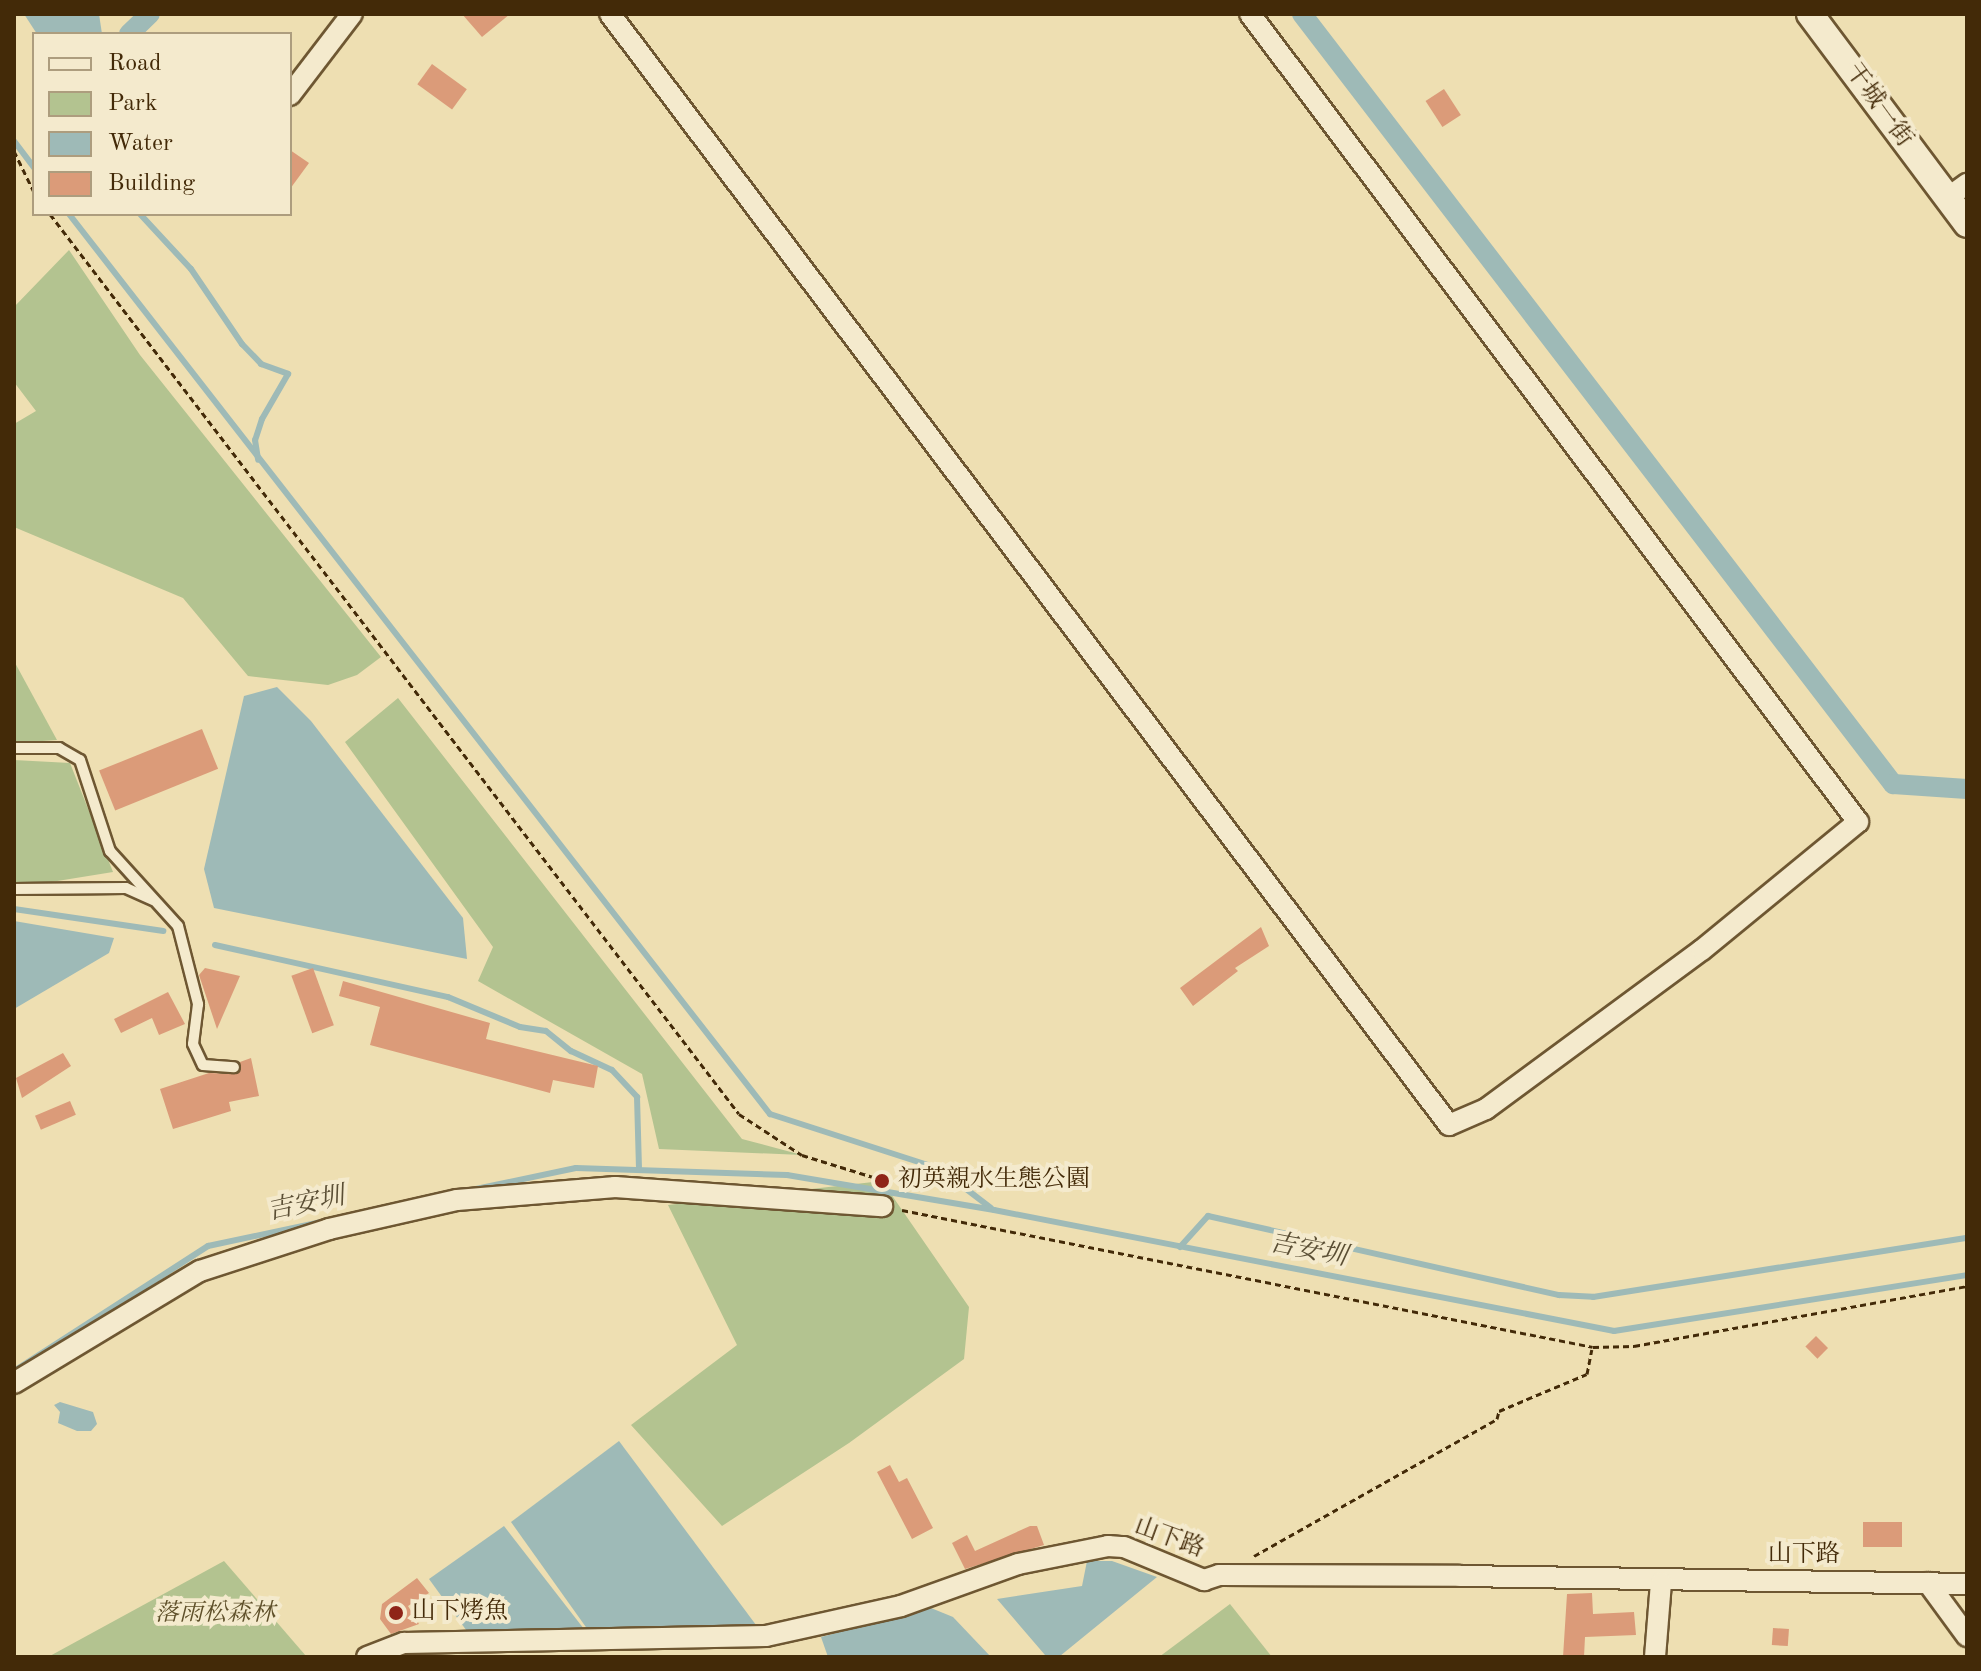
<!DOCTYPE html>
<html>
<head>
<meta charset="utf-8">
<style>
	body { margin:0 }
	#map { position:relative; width:1981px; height:1671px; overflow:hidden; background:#eedfb2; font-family:"Old Standard TT","Noto Serif TC",serif }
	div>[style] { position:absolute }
	.green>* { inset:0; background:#b3c390 }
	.water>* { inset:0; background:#9ebab7 }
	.stream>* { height:6px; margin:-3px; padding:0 3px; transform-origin:3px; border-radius:3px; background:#9ebab7 }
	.canal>* { height:20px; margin:-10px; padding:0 10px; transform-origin:10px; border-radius:10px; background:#9ebab7 }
	.building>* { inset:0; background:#db9b79; transform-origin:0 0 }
	.path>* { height:3px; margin-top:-1.5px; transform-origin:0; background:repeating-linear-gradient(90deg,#432a08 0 6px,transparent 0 10px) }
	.roads { filter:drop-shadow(2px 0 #6e5732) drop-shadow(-2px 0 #6e5732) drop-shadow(0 2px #6e5732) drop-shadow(0 -2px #6e5732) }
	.service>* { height:10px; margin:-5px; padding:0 5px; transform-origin:5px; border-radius:5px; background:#f4eacd }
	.minor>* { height:20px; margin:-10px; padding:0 10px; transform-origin:10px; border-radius:10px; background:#f4eacd }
	.tertiary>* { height:26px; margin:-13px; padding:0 13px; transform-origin:13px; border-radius:13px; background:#f4eacd }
	.dots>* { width:22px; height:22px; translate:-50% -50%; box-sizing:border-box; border:4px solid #f4eacd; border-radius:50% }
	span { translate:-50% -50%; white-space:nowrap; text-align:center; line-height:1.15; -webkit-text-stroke:8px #f4eacd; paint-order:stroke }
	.street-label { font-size:24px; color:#432a08 }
	.poi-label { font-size:24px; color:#432a08 }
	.left { translate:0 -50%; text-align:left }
	.park-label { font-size:24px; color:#5f502a; font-style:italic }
	.water-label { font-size:26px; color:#5a4e34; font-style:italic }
	.frame { position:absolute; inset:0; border:16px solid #432a08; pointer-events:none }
	.legend { position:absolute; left:32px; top:32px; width:260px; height:184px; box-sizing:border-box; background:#f4eacd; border:2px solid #ad9d7e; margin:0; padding:10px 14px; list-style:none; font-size:24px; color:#432a08 }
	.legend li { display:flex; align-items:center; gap:16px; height:40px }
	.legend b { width:40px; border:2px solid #ad9d7e }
</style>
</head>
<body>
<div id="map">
	<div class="green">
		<i style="clip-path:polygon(69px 250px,140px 355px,381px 657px,357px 675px,328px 685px,248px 676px,183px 598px,14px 527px,14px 424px,36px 411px,14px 382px,14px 307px)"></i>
		<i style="clip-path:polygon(14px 661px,57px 740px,14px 743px)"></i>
		<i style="clip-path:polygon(398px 698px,742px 1139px,802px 1155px,659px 1149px,642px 1074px,478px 981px,493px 947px,345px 742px)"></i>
		<i style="clip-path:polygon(14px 760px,70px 763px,113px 872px,14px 888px)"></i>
		<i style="clip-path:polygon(882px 1181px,969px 1307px,964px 1359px,849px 1443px,722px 1526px,631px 1425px,737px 1345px,668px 1205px)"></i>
		<i style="clip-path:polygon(224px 1561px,306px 1656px,48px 1657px)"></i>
		<i style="clip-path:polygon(1230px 1604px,1272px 1657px,1159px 1657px)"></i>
	</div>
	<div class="water">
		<i style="clip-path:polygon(24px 14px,99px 14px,102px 34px,37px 34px)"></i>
		<i style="clip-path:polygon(277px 687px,311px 721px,463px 918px,467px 959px,214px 908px,204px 869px,244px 696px)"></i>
		<i style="clip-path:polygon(14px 921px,114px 938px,109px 953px,14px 1009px)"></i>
		<i style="clip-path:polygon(60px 1402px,93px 1412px,97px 1424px,91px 1431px,77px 1431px,58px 1423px,60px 1412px,54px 1405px)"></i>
		<i style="clip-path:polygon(619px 1441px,762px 1633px,588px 1630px,511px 1522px)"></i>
		<i style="clip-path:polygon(504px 1526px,584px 1629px,469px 1634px,429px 1579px)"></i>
		<i style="clip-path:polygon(1087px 1561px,1112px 1561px,1157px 1577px,1060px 1656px,1045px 1655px,997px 1599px,1082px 1586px)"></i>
		<i style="clip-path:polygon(931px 1608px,953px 1617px,991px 1657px,828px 1657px,821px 1637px)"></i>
	</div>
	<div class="stream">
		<i style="left:14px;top:141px;width:34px;rotate:53deg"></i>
		<i style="left:69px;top:214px;width:1141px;rotate:52.09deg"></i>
		<i style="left:770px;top:1114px;width:179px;rotate:17.9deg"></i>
		<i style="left:940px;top:1169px;width:64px;rotate:37.4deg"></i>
		<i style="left:140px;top:214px;width:75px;rotate:47.2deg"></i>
		<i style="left:191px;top:269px;width:91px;rotate:55.8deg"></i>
		<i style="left:242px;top:344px;width:28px;rotate:46deg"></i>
		<i style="left:261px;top:364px;width:29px;rotate:20deg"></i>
		<i style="left:288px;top:374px;width:52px;rotate:120deg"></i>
		<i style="left:262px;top:419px;width:22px;rotate:108deg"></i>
		<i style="left:255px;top:440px;width:20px;rotate:81deg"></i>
		<i style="left:14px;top:909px;width:151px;rotate:8.4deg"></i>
		<i style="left:215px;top:945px;width:239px;rotate:12.6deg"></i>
		<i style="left:448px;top:997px;width:78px;rotate:22.6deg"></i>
		<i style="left:520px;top:1027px;width:26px;rotate:9deg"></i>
		<i style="left:546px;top:1031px;width:32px;rotate:39deg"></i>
		<i style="left:571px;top:1051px;width:45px;rotate:24.9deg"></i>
		<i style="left:612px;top:1070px;width:37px;rotate:47deg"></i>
		<i style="left:637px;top:1097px;width:70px;rotate:88.4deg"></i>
		<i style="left:476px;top:1189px;width:102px;rotate:-11.9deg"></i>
		<i style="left:576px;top:1168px;width:211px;rotate:1.9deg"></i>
		<i style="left:787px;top:1175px;width:210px;rotate:9.6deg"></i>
		<i style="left:994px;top:1210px;width:632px;rotate:11.04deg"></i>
		<i style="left:1614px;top:1331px;width:357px;rotate:-9deg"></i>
		<i style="left:1180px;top:1247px;width:42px;rotate:-47.9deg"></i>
		<i style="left:1208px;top:1216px;width:360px;rotate:12.7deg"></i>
		<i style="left:1559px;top:1295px;width:34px;rotate:3deg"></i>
		<i style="left:1593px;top:1297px;width:379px;rotate:-9deg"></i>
		<i style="left:14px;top:1371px;width:231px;rotate:-32.8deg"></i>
		<i style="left:208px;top:1246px;width:116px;rotate:-12deg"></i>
	</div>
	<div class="canal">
		<i style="left:1302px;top:14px;width:971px;rotate:52.49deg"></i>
		<i style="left:1893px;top:784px;width:74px;rotate:3.9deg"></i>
		<i style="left:129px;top:34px;width:29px;rotate:-44deg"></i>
	</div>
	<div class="building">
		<i style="clip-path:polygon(462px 14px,510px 14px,482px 37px)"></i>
		<i style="left:432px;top:64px;width:43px;height:25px;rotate:36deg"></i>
		<i style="left:1444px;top:89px;width:31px;height:22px;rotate:57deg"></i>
		<i style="clip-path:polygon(290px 150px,309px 163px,290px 189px)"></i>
		<i style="left:202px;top:729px;width:43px;height:111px;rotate:68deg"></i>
		<i style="clip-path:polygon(1261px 927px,1269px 946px,1235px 968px,1238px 971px,1193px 1006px,1180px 988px)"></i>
		<i style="clip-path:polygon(205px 968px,240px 976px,217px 1029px,199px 975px)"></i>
		<i style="left:313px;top:968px;width:61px;height:23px;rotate:70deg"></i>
		<i style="clip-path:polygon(343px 981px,490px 1023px,486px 1039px,598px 1066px,594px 1088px,553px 1080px,550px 1093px,370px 1045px,380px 1007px,339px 996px)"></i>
		<i style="clip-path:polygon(168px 992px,185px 1024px,159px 1035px,152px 1018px,121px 1033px,114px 1019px)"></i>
		<i style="clip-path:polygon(63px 1053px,71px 1066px,22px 1098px,16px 1078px)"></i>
		<i style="clip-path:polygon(251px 1058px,259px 1096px,229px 1102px,231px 1111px,173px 1129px,160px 1089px,209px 1073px,237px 1074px,240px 1062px)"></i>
		<i style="left:70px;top:1101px;width:15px;height:38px;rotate:67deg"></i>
		<i style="left:1816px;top:1336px;width:17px;height:15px;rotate:45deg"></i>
		<i style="clip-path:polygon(890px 1465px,899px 1482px,907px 1478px,933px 1528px,912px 1539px,877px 1472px)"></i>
		<i style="left:1902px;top:1522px;width:25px;height:39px;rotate:90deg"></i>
		<i style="clip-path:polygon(1030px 1526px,1037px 1526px,1044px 1545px,965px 1569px,952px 1543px,967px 1535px,975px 1551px)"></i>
		<i style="clip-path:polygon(417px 1578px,429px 1593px,408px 1606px,419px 1624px,391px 1634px,380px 1619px,382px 1604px)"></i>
		<i style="clip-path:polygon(1592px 1593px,1593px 1614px,1634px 1612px,1636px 1635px,1585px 1637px,1584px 1657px,1563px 1657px,1567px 1594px)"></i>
		<i style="left:1773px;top:1628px;width:16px;height:17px;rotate:4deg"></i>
	</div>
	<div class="path">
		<i style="left:14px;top:151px;width:46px;rotate:64deg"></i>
		<i style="left:50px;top:214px;width:1133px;rotate:52.56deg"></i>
		<i style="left:739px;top:1114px;width:75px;rotate:33.1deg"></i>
		<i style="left:802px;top:1155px;width:88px;rotate:17.2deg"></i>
		<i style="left:886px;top:1181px;width:5px;rotate:101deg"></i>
		<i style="left:902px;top:1210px;width:704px;rotate:11.21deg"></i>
		<i style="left:1593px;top:1347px;width:41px;rotate:-1.4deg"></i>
		<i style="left:1634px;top:1346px;width:338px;rotate:-10.2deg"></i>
		<i style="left:1254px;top:1556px;width:279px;rotate:-29.4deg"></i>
		<i style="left:1497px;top:1419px;width:8px;rotate:-76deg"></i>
		<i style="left:1499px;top:1411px;width:95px;rotate:-22.8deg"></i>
		<i style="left:1587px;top:1374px;width:25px;rotate:-79deg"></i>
	</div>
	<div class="roads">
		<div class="service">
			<i style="left:14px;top:748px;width:45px"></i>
			<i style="left:59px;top:748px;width:24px;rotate:30deg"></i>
			<i style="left:80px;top:760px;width:96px;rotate:71.8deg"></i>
			<i style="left:110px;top:851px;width:101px;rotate:47.8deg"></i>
			<i style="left:178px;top:926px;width:81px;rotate:75.6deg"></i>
			<i style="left:198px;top:1004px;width:40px;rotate:97.1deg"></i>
			<i style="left:193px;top:1044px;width:23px;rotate:65deg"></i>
			<i style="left:203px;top:1065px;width:31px;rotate:4deg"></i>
			<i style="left:14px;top:889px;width:112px;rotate:-0.5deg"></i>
			<i style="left:126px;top:888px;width:30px;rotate:24deg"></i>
		</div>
		<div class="minor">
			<i style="left:610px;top:14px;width:1392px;rotate:52.94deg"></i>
			<i style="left:1449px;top:1125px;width:40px;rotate:-23.4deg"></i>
			<i style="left:1486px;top:1109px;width:268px;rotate:-36.4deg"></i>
			<i style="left:1702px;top:950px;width:202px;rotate:-39.4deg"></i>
			<i style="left:1858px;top:822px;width:1011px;rotate:-126.96deg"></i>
			<i style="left:290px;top:95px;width:102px;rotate:-52.6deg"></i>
			<i style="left:1946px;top:199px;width:26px;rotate:-36deg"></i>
			<i style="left:14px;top:1383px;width:217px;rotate:-31.1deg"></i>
			<i style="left:200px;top:1271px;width:136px;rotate:-18deg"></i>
			<i style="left:329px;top:1229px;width:131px;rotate:-12.8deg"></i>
			<i style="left:457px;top:1200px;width:159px;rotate:-4.7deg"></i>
			<i style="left:615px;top:1187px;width:268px;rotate:4.1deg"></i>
			<i style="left:1928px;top:1583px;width:66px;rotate:53.7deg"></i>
			<i style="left:367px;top:1657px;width:40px;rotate:-21deg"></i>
			<i style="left:404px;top:1643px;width:362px;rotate:-1.1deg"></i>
			<i style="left:766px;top:1636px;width:138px;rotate:-12.5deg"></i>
			<i style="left:901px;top:1606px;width:124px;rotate:-19.7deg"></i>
			<i style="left:1018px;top:1564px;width:92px;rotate:-11.3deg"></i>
			<i style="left:1108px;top:1546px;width:16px;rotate:4deg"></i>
			<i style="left:1124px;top:1547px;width:87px;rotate:22.4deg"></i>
			<i style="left:1204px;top:1580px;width:16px;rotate:-18deg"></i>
			<i style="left:1219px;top:1575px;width:241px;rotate:0.2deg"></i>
			<i style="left:1460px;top:1576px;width:507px;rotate:0.9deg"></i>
			<i style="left:1655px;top:1657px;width:75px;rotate:-85.4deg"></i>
		</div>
		<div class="tertiary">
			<i style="left:1810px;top:14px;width:262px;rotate:53.2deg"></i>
		</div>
	</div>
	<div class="dots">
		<i style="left:882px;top:1181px;background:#8f2418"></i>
		<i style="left:396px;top:1613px;background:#8f2418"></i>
	</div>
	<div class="street-label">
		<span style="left:1878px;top:106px;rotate:54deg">干城一街</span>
		<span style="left:1169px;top:1539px;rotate:20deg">山下路</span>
		<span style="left:1804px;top:1556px">山下路</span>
	</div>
	<div class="poi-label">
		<span class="left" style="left:898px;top:1181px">初英親水生態公園</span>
		<span class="left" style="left:412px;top:1613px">山下烤魚</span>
	</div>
	<div class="park-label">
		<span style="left:215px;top:1615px">落雨松森林</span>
	</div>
	<div class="water-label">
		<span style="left:306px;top:1205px;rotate:-12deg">吉安圳</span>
		<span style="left:1308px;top:1251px;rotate:11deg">吉安圳</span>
	</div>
	<div class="frame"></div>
	<ul class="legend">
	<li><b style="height:10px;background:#f4eacd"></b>Road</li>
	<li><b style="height:22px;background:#b3c390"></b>Park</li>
	<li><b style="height:22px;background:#9ebab7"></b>Water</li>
	<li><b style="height:22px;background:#db9b79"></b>Building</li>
	</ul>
</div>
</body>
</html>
